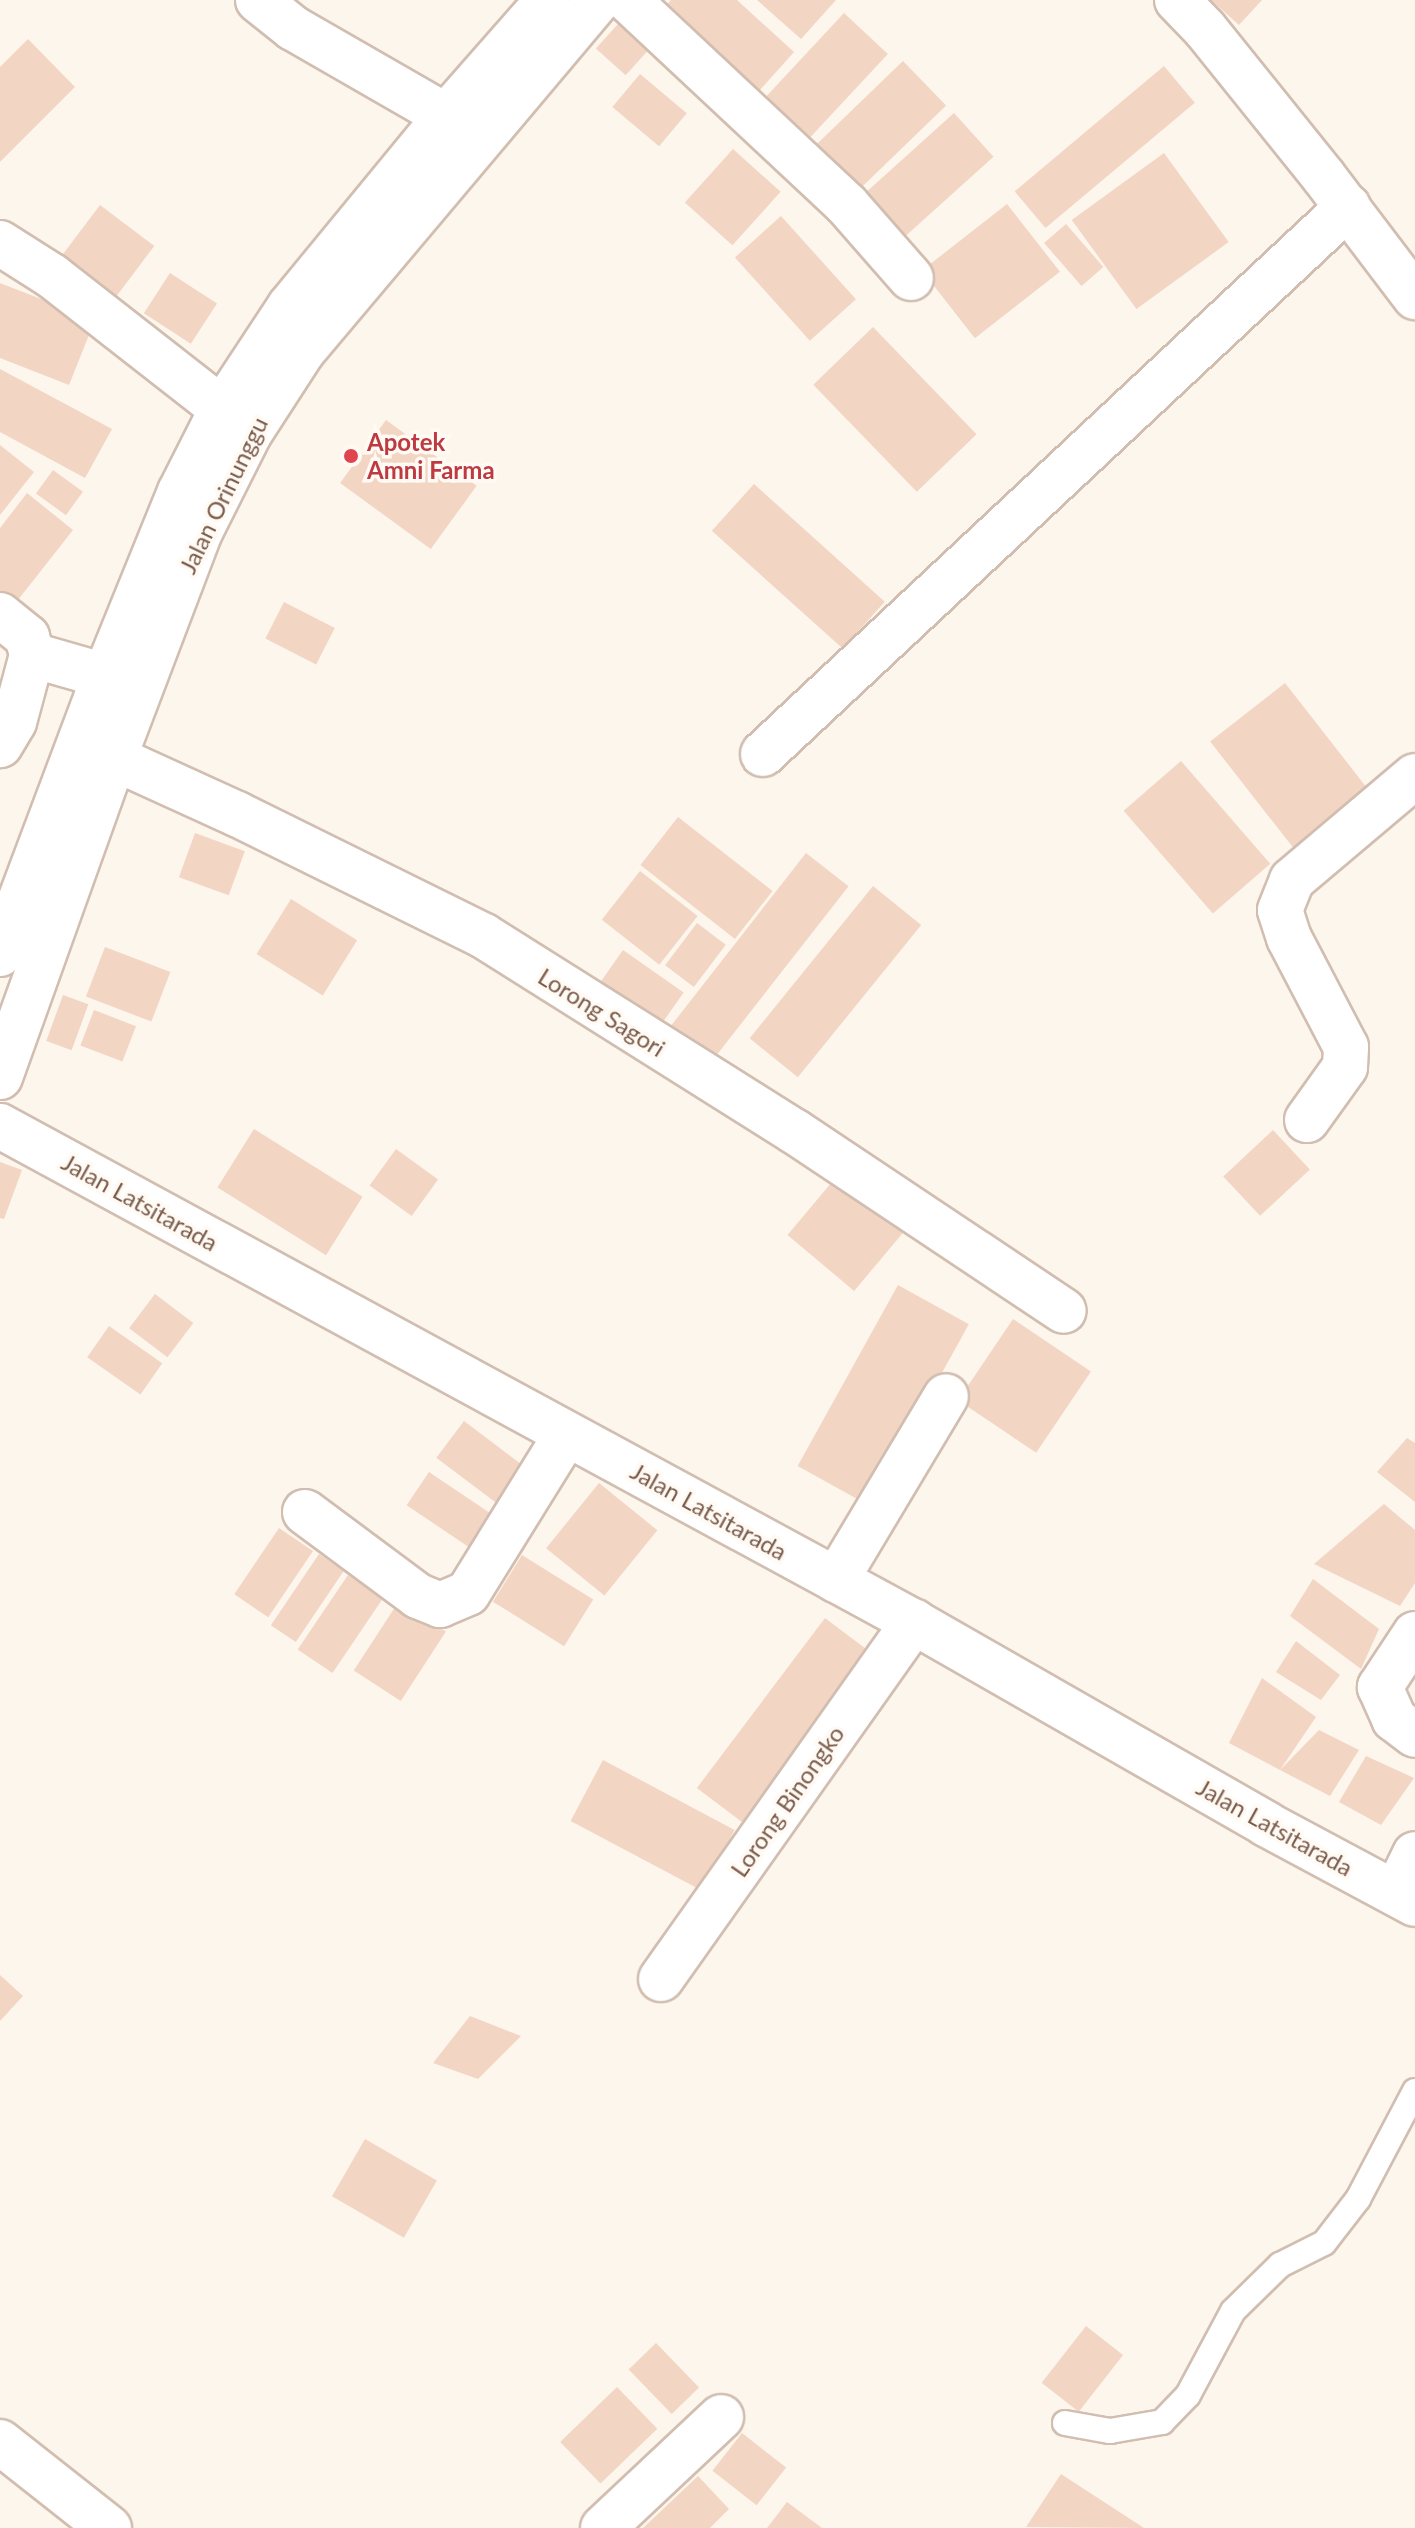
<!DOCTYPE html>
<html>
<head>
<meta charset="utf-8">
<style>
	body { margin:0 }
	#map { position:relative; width:1415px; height:2528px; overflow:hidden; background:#fdf6ec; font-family:Lato,sans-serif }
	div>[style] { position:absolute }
	.building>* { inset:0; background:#f3d5c3; transform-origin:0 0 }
	.roads { filter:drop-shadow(2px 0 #d1beb0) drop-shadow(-2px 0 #d1beb0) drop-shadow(0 2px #d1beb0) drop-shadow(0 -2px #d1beb0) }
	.service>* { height:24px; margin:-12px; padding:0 12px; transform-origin:12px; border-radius:12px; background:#fff }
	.minor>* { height:44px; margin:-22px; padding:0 22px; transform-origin:22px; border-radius:22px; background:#fff }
	.tertiary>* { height:44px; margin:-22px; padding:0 22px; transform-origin:22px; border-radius:22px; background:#fff }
	.dots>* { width:22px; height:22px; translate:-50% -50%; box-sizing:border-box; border:4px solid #fffaf3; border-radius:50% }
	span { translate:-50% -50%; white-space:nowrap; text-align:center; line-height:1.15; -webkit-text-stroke:7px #fffaf3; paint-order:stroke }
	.health-label { font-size:24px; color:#be3a42; font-weight:700 }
	.left { translate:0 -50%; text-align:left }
	.street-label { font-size:24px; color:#7a5c4d }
</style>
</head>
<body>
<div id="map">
	<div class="building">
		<i style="clip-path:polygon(671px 0,737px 0,794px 52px,752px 99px,659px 13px)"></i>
		<i style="clip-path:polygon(757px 0,836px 0,801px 39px)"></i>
		<i style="clip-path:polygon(1211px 0,1262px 0,1239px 25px)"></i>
		<i style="left:844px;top:13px;width:60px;height:123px;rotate:43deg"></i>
		<i style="left:618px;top:24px;width:40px;height:33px;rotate:42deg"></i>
		<i style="clip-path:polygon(28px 39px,75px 87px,0 162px,0 67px)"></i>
		<i style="left:903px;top:61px;width:62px;height:129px;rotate:46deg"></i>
		<i style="left:1164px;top:66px;width:48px;height:195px;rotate:50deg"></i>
		<i style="left:640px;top:74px;width:61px;height:43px;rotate:40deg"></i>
		<i style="left:954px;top:113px;width:59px;height:131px;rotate:48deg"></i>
		<i style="left:733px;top:149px;width:64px;height:72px;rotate:42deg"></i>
		<i style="left:1164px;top:153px;width:110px;height:114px;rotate:54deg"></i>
		<i style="left:1007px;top:204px;width:86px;height:108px;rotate:52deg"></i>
		<i style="left:100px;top:205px;width:68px;height:67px;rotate:37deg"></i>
		<i style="left:781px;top:216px;width:112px;height:62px;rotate:48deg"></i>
		<i style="left:1066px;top:224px;width:57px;height:29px;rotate:49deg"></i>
		<i style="left:170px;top:273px;width:56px;height:48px;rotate:33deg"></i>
		<i style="clip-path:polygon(0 283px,95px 320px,69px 385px,0 358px)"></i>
		<i style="left:873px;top:327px;width:149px;height:83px;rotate:46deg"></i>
		<i style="clip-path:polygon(0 369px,112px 429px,85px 478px,0 432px)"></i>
		<i style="left:386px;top:420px;width:112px;height:78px;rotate:36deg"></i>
		<i style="clip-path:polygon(0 445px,34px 472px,0 515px)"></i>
		<i style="left:53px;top:470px;width:37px;height:29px;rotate:36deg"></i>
		<i style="left:754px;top:484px;width:176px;height:63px;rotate:42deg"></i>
		<i style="clip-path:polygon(27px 493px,73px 530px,14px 605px,0 593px,0 528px)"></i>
		<i style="left:284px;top:602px;width:57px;height:41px;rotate:27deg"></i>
		<i style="left:1285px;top:683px;width:135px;height:95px;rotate:52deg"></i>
		<i style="left:1181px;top:761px;width:136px;height:76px;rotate:49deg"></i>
		<i style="left:678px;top:817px;width:120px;height:61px;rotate:38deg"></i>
		<i style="left:195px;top:833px;width:53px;height:47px;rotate:20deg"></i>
		<i style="left:806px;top:853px;width:54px;height:223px;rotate:38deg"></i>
		<i style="left:640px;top:871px;width:73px;height:62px;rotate:38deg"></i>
		<i style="left:873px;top:886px;width:62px;height:196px;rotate:39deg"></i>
		<i style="left:291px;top:899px;width:78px;height:65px;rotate:32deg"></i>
		<i style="left:697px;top:923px;width:36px;height:53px;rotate:37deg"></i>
		<i style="left:105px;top:947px;width:70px;height:53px;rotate:21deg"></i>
		<i style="left:623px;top:950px;width:74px;height:52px;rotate:35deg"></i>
		<i style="left:63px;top:995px;width:27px;height:49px;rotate:20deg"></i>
		<i style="left:94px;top:1010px;width:45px;height:38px;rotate:21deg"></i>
		<i style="left:254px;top:1129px;width:128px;height:69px;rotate:32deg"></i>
		<i style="left:1273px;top:1130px;width:54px;height:68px;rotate:47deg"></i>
		<i style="left:396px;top:1149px;width:52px;height:45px;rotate:36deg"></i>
		<i style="clip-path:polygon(0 1162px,22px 1170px,4px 1219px,0 1218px)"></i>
		<i style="left:837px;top:1176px;width:87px;height:77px;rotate:40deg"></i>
		<i style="left:898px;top:1285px;width:81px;height:207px;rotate:29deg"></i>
		<i style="left:155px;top:1294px;width:48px;height:43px;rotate:37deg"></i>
		<i style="left:1013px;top:1319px;width:94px;height:98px;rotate:34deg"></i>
		<i style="left:109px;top:1326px;width:65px;height:38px;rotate:35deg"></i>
		<i style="left:464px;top:1421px;width:81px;height:46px;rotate:37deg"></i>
		<i style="clip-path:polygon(1407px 1438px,1415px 1443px,1415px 1502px,1377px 1472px)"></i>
		<i style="left:429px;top:1472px;width:82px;height:40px;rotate:34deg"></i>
		<i style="left:599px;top:1483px;width:75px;height:84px;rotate:39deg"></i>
		<i style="clip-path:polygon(1384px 1504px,1415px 1530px,1415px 1583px,1400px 1606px,1314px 1564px)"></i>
		<i style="left:279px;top:1528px;width:41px;height:80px;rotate:34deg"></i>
		<i style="left:319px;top:1554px;width:30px;height:86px;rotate:34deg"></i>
		<i style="left:522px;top:1555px;width:84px;height:55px;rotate:32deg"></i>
		<i style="left:348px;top:1575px;width:42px;height:90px;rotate:34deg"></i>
		<i style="clip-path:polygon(1313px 1579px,1379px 1629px,1361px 1669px,1290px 1616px)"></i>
		<i style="left:399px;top:1601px;width:56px;height:83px;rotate:33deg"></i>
		<i style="left:825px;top:1618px;width:59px;height:213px;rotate:37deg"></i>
		<i style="clip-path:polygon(1296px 1641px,1340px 1675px,1321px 1700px,1276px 1672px)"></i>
		<i style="clip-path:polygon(1262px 1678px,1316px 1717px,1280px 1770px,1229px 1743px)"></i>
		<i style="clip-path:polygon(1319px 1730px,1359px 1750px,1330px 1796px,1280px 1770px)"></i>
		<i style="clip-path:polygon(1366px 1756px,1414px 1778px,1381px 1825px,1339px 1802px)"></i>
		<i style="left:603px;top:1760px;width:149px;height:69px;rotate:28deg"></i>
		<i style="clip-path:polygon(0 1975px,23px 1996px,0 2021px)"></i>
		<i style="clip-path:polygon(470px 2016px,521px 2036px,478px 2079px,433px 2063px)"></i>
		<i style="left:365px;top:2139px;width:83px;height:66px;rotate:30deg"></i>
		<i style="left:1086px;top:2326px;width:47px;height:72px;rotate:38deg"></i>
		<i style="left:656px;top:2343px;width:62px;height:38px;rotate:46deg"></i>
		<i style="left:617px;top:2387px;width:58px;height:79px;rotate:46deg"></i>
		<i style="left:742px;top:2433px;width:56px;height:48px;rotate:38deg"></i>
		<i style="clip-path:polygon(1061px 2474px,1144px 2528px,1026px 2527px)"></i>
		<i style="clip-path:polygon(698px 2476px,729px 2509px,710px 2528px,643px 2528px)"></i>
		<i style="clip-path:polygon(787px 2502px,822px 2528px,767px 2528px)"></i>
	</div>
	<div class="roads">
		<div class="service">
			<i style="left:1065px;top:2423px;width:46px;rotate:10.1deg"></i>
			<i style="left:1110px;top:2431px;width:53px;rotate:-9.8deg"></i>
			<i style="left:1162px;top:2422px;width:37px;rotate:-46deg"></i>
			<i style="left:1188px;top:2395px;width:95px;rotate:-61.8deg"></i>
			<i style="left:1233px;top:2311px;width:66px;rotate:-44.4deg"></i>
			<i style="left:1280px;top:2265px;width:49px;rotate:-26.6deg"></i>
			<i style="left:1324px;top:2243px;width:56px;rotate:-52.3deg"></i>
			<i style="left:1358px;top:2199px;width:122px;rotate:-62.2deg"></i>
		</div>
		<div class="minor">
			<i style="left:258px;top:0;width:45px;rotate:38.7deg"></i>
			<i style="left:293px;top:28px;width:177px;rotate:29.9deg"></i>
			<i style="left:446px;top:116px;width:37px;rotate:38deg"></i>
			<i style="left:628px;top:0;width:300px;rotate:43.1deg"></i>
			<i style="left:847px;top:205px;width:97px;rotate:48.8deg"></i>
			<i style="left:1177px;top:0;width:40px;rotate:46deg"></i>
			<i style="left:1205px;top:29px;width:190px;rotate:51.2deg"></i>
			<i style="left:1324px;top:177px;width:151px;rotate:52.8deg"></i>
			<i style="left:0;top:243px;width:62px;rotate:32.4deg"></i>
			<i style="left:52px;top:276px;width:216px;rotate:38deg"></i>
			<i style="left:0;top:615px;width:35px;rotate:39deg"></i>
			<i style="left:27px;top:637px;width:19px;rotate:74deg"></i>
			<i style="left:32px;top:655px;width:69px;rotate:105deg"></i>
			<i style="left:14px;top:722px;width:27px;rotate:121deg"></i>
			<i style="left:32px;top:655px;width:76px;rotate:16deg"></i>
			<i style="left:763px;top:754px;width:801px;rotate:-43.08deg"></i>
			<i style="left:114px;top:758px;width:135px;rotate:24.5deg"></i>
			<i style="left:237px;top:814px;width:275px;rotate:26.3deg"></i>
			<i style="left:484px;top:936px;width:366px;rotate:32.2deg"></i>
			<i style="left:794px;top:1131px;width:324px;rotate:33.7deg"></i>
			<i style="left:1307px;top:1120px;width:65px;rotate:-54.4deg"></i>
			<i style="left:1345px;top:1067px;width:20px;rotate:-87deg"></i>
			<i style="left:1346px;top:1047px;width:123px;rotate:-117.6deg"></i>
			<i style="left:1289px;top:938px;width:29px;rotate:-108deg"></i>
			<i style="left:1280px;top:910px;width:32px;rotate:-68deg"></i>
			<i style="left:1292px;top:880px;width:161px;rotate:-40.2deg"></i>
			<i style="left:0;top:1126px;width:1040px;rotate:28.49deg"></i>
			<i style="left:914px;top:1622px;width:406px;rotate:29.8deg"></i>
			<i style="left:1266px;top:1824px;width:169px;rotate:28.2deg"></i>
			<i style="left:305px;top:1512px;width:141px;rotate:36.6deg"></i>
			<i style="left:418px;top:1596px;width:24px;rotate:22deg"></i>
			<i style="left:440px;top:1605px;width:30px;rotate:-23deg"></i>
			<i style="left:468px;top:1593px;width:186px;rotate:-58.2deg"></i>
			<i style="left:836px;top:1580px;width:214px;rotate:-59.1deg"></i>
			<i style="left:1415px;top:1634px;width:64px;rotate:123.4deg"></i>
			<i style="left:1380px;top:1687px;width:35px;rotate:66deg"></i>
			<i style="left:1394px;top:1719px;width:26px;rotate:37deg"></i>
			<i style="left:1396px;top:1893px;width:43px;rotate:-64deg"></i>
			<i style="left:661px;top:1979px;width:438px;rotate:-54.7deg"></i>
			<i style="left:0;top:2442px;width:139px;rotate:38.3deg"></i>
			<i style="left:603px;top:2528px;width:162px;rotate:-43.2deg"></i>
		</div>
		<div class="tertiary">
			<i style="left:0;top:954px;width:276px;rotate:-69.4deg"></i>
			<i style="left:97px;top:696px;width:220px;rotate:-67.9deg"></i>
			<i style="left:180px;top:492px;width:93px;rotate:-63.2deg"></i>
			<i style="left:222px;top:409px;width:123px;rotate:-56.6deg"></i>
			<i style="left:290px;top:306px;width:246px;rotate:-50.6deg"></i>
			<i style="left:446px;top:116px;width:154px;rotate:-48.7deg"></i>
			<i style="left:0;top:1077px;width:339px;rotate:-70.3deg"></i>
			<i style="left:114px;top:758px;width:242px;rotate:-69.2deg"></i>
			<i style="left:200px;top:532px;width:110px;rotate:-63.4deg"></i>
			<i style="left:249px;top:434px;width:98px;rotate:-57.1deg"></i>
			<i style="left:302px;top:352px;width:460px;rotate:-49.9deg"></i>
		</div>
	</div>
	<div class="dots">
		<i style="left:351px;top:456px;background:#e0444e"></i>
	</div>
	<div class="health-label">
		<span class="left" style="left:367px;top:456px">Apotek<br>Amni Farma</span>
	</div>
	<div class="street-label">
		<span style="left:223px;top:495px;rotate:-64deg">Jalan Orinunggu</span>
		<span style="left:602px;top:1012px;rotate:32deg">Lorong Sagori</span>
		<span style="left:140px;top:1202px;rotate:29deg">Jalan Latsitarada</span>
		<span style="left:709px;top:1511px;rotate:29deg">Jalan Latsitarada</span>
		<span style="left:787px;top:1801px;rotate:-55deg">Lorong Binongko</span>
		<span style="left:1275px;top:1827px;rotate:29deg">Jalan Latsitarada</span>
	</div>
</div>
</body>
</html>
